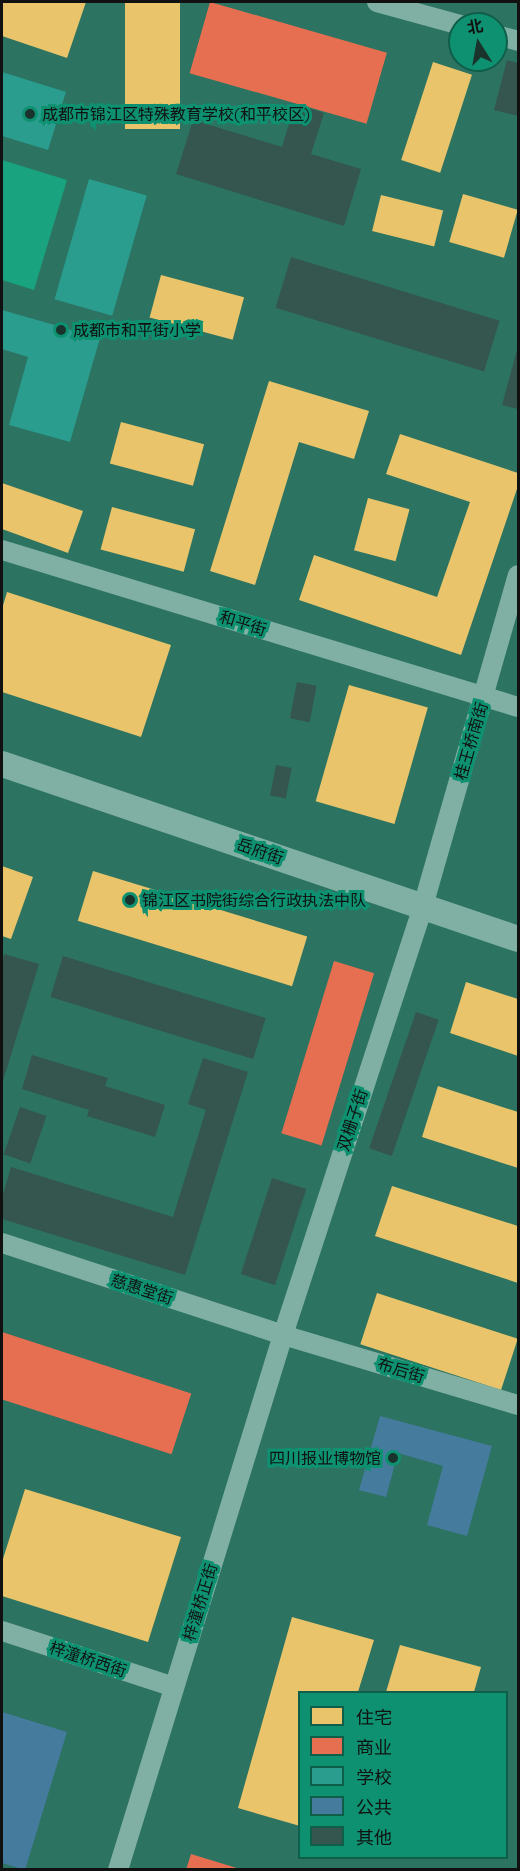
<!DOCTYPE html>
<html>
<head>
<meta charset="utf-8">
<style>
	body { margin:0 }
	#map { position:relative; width:520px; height:1871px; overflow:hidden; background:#2c7361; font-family:Quicksand,"Noto Sans SC",sans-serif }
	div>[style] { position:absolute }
	.green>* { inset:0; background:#19a47f }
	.homes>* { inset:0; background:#e9c46a; transform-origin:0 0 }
	.shops>* { inset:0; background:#e76f51; transform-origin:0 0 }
	.schools>* { inset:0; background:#2a9d8f; transform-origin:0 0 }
	.public>* { inset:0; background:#457b9d }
	.building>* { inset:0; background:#34564e; transform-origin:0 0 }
	.minor>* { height:20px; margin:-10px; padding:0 10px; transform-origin:10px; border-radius:10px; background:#80afa4 }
	.tertiary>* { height:26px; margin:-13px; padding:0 13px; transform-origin:13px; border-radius:13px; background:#80afa4 }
	.dots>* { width:16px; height:16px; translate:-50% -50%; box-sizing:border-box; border:3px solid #0e9170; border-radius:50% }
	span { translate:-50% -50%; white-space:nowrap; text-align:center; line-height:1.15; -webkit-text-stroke:6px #0e9170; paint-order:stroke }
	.poi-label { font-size:16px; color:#111 }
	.left { translate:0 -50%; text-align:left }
	.right { translate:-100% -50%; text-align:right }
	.street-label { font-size:16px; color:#111 }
	.frame { position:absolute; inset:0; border:3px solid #111; pointer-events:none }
	.legend { position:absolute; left:298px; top:1691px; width:210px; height:168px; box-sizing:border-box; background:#0e9170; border:2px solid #0f5e4a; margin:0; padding:8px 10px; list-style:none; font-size:18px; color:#111 }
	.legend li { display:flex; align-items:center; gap:12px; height:30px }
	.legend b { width:30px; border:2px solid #0f5e4a }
	.north { position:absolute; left:448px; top:12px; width:60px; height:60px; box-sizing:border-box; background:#0e9170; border:2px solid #0f5e4a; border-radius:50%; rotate:349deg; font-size:16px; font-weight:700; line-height:24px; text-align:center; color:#111 }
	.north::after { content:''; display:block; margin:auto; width:21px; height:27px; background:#1a332d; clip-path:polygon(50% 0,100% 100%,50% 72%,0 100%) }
</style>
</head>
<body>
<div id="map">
	<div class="green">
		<i style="clip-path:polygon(2px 160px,67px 180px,34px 290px,2px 280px)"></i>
	</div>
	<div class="homes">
		<i style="clip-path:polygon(2px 2px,86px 2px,67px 58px,2px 36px)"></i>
		<i style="left:125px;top:2px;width:55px;height:127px"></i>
		<i style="left:433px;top:62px;width:41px;height:103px;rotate:18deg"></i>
		<i style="left:463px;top:194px;width:57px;height:50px;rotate:16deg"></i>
		<i style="left:381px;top:195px;width:64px;height:37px;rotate:14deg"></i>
		<i style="left:161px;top:275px;width:86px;height:44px;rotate:15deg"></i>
		<i style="clip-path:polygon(269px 381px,369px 411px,354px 459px,299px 442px,255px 585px,210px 571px)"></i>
		<i style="left:121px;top:422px;width:86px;height:43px;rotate:15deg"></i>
		<i style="clip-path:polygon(400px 434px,518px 473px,518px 486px,461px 655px,299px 600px,314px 555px,437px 597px,470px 502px,386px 474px)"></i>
		<i style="clip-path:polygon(2px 483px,83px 511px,68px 553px,2px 529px)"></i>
		<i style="left:368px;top:498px;width:43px;height:54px;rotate:15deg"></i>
		<i style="left:112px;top:507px;width:86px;height:44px;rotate:15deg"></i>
		<i style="clip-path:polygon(7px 592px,171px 645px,141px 737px,2px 692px,2px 609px)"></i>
		<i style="left:349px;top:685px;width:82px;height:121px;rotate:16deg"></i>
		<i style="clip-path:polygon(2px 866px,33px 877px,11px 939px,2px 936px)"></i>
		<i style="left:93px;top:871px;width:224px;height:52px;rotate:17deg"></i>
		<i style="clip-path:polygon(466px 982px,518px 999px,518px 1056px,450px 1033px)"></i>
		<i style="clip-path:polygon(438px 1086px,518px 1112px,518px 1168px,422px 1137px)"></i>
		<i style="clip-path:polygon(392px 1186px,518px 1226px,518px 1283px,375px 1236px)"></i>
		<i style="left:377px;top:1293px;width:148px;height:54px;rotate:18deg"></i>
		<i style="clip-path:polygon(25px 1489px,181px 1537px,148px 1642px,2px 1596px,2px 1562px)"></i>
		<i style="clip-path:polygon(292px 1617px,374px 1640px,358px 1692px,300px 1692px,300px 1826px,238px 1808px)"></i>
		<i style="clip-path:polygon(400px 1645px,481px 1667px,474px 1692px,386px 1692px)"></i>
	</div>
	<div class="shops">
		<i style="left:210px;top:2px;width:184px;height:74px;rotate:16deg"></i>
		<i style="left:334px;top:961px;width:42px;height:180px;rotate:17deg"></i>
		<i style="left:2px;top:1332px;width:199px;height:64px;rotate:18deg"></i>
		<i style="clip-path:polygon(191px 1854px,240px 1869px,240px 1870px,186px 1870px)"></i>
	</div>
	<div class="schools">
		<i style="clip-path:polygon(2px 72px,66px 92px,48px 150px,2px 136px)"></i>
		<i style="left:89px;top:179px;width:60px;height:125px;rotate:16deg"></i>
		<i style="clip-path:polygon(2px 310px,100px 338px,70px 442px,9px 425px,28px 357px,2px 349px)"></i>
	</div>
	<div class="public">
		<i style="clip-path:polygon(380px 1416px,492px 1446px,467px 1536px,427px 1525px,443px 1466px,398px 1453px,386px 1497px,359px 1490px)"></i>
		<i style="clip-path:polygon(2px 1712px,67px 1732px,25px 1870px,2px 1863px)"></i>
	</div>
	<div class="building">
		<i style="clip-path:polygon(507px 60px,518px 63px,518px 116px,494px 110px)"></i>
		<i style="clip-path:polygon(295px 104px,324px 113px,311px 154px,361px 169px,344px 226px,176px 174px,193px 120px,282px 147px)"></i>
		<i style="left:291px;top:257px;width:218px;height:53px;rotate:17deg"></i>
		<i style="clip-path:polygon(518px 346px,518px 409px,502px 405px)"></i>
		<i style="left:297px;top:682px;width:20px;height:37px;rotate:11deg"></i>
		<i style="left:276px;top:765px;width:16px;height:31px;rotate:11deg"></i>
		<i style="clip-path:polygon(4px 954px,39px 964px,2px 1084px,2px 963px)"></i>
		<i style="left:63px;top:956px;width:212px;height:43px;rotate:17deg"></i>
		<i style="left:416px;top:1012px;width:24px;height:144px;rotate:19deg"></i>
		<i style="clip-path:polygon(32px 1055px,108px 1078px,105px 1086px,165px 1105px,155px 1137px,87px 1116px,89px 1110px,22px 1089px)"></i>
		<i style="clip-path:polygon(203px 1058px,248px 1072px,185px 1275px,2px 1219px,2px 1198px,11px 1167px,173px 1217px,206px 1110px,188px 1104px)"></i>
		<i style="left:20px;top:1107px;width:28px;height:50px;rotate:19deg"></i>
		<i style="left:272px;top:1178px;width:36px;height:101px;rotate:18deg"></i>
	</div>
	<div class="minor">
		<i style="left:377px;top:2px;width:86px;rotate:15.5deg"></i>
		<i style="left:496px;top:35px;width:23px;rotate:15deg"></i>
		<i style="left:2px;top:550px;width:539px;rotate:16.92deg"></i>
		<i style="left:2px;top:1243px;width:296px;rotate:18.1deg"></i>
		<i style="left:283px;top:1335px;width:245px;rotate:16.6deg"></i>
		<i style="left:2px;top:1631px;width:181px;rotate:18deg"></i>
		<i style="left:118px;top:1870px;width:560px;rotate:-72.86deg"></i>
		<i style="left:283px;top:1335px;width:451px;rotate:-71.9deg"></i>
		<i style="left:423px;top:906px;width:344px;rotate:-74deg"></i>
	</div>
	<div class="tertiary">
		<i style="left:2px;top:764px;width:545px;rotate:18.73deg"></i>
	</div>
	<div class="dots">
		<i style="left:30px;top:114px;background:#1a332d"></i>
		<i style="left:61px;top:330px;background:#1a332d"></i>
		<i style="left:130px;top:900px;background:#1a332d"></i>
		<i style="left:393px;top:1458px;background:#1a332d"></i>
	</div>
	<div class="poi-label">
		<span class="left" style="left:42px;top:114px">成都市锦江区特殊教育学校(和平校区)</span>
		<span class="left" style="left:73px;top:330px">成都市和平街小学</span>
		<span class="left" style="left:142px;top:900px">锦江区书院街综合行政执法中队</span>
		<span class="right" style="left:381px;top:1458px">四川报业博物馆</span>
	</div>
	<div class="street-label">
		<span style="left:243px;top:623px;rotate:17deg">和平街</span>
		<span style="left:471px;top:741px;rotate:-74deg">桂王桥南街</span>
		<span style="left:260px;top:851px;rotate:19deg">岳府街</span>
		<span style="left:352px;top:1120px;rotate:-72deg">双栅子街</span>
		<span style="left:142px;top:1289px;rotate:18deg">慈惠堂街</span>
		<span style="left:401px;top:1370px;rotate:17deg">布后街</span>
		<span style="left:200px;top:1602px;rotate:-73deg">梓潼桥正街</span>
		<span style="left:88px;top:1659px;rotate:18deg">梓潼桥西街</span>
	</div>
	<div class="frame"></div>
	<ul class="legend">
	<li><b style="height:16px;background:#e9c46a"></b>住宅</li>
	<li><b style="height:16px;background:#e76f51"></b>商业</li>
	<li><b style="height:16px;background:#2a9d8f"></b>学校</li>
	<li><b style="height:16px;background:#457b9d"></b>公共</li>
	<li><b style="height:16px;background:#34564e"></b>其他</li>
	</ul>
	<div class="north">北</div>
</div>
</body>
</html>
